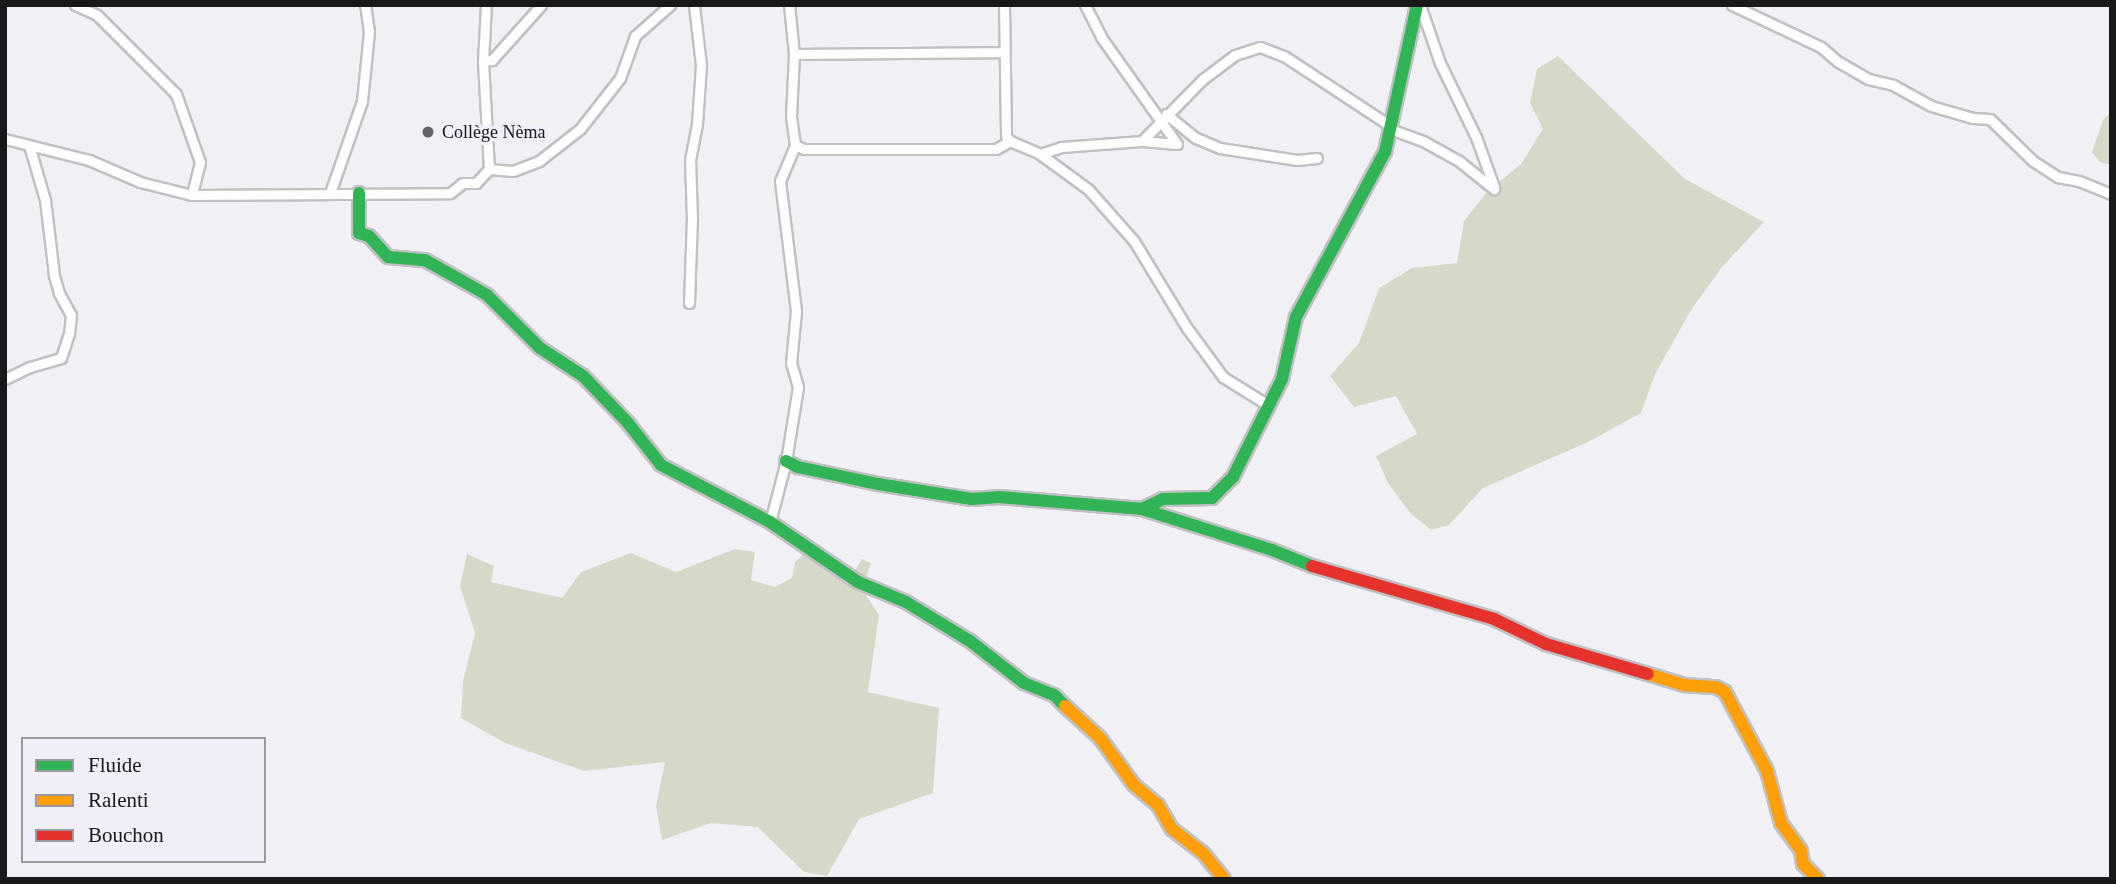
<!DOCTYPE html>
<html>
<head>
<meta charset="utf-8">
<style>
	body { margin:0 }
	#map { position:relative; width:2116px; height:884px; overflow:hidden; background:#f1f1f5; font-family:"Times New Roman",serif }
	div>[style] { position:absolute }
	.green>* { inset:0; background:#d6d9c8 }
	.roads { filter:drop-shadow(2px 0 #c1c1c4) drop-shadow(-2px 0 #c1c1c4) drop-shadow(0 2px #c1c1c4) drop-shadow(0 -2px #c1c1c4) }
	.street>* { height:9px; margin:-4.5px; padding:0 4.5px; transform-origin:4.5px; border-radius:4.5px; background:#fdfdfe }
	.fast>* { height:12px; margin:-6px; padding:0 6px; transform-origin:6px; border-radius:6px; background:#30b455 }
	.slow>* { height:12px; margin:-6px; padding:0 6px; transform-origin:6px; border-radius:6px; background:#ff9f0a }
	.jam>* { height:12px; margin:-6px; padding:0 6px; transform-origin:6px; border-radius:6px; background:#e5322d }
	.dots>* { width:19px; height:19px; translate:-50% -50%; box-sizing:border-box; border:4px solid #f0eff7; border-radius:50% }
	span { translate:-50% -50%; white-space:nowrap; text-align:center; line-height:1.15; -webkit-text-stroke:7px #f0eff7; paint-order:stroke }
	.poi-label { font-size:18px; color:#19181b }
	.left { translate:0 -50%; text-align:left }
	.frame { position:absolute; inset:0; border:7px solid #19181b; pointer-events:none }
	.legend { position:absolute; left:21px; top:737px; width:245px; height:126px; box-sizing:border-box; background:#f0eff7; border:2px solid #9a999f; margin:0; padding:9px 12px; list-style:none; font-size:21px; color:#19181b }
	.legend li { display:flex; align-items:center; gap:14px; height:35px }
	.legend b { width:35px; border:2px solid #9a999f }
</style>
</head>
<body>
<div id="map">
	<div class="green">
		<i style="clip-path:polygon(1558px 56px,1685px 179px,1764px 222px,1722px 267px,1691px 310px,1655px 374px,1641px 413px,1588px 442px,1483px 488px,1449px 525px,1431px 530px,1410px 513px,1388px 483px,1376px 456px,1417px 434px,1396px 396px,1354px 407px,1330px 376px,1359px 343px,1379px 288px,1412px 268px,1457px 263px,1464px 221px,1487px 192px,1521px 164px,1543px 129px,1530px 103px,1537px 69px)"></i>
		<i style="clip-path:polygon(2111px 112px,2111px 165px,2100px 162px,2092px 152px,2103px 120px)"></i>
		<i style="clip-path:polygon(735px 549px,755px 552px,751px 580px,775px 587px,792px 578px,795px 562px,806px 552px,823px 551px,855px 570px,862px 559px,871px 563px,862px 589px,879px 615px,868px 692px,939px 708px,933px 793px,859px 819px,827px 876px,804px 872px,758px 827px,711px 823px,662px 840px,656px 806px,665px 762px,584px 771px,505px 743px,461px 718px,463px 681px,475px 633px,460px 586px,467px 554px,494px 566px,491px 582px,562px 598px,581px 572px,631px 553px,676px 572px)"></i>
	</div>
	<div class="roads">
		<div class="street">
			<i style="left:75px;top:5px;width:24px;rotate:24deg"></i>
			<i style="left:97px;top:15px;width:112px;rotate:45deg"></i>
			<i style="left:176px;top:94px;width:72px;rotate:70.6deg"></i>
			<i style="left:200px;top:162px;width:34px;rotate:104deg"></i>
			<i style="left:1004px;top:5px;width:131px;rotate:89.1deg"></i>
			<i style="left:1006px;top:136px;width:6px;rotate:51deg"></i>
			<i style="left:1010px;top:141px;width:33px;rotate:23deg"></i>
			<i style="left:1040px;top:154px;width:59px;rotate:36.1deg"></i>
			<i style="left:1088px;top:189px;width:69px;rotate:48.5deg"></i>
			<i style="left:1134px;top:241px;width:102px;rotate:58.7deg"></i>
			<i style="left:1187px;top:328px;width:61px;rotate:53.7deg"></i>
			<i style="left:1223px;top:377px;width:53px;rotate:31.9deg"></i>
			<i style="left:1085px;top:5px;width:36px;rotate:63deg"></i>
			<i style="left:1101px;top:37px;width:131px;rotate:54.6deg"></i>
			<i style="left:1420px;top:5px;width:61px;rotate:71deg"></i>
			<i style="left:1440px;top:63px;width:82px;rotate:64.1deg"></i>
			<i style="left:1476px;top:137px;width:53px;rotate:70.2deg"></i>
			<i style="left:1732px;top:5px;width:98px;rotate:25.3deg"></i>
			<i style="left:1821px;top:47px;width:21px;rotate:41deg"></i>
			<i style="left:1837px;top:61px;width:36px;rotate:30deg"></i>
			<i style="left:1868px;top:79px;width:26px;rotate:13deg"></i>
			<i style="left:1893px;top:85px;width:43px;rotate:28.9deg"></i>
			<i style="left:1931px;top:106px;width:44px;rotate:15.9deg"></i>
			<i style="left:1973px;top:118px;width:17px;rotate:3deg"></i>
			<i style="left:1990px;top:119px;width:60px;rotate:44.3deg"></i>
			<i style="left:2033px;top:161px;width:30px;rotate:33deg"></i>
			<i style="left:2058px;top:177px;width:21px;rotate:11deg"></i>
			<i style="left:2079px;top:181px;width:35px;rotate:22deg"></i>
			<i style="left:794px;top:54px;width:209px;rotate:-0.5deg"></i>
			<i style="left:483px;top:61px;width:9px;rotate:-6deg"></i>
			<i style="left:492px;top:60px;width:74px;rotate:-48.3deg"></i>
			<i style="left:1166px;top:114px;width:38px;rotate:39deg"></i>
			<i style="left:1196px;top:138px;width:26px;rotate:23deg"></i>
			<i style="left:1220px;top:148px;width:78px;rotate:8.9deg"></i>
			<i style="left:1297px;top:160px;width:20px;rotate:-6deg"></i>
			<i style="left:5px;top:139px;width:87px;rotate:14deg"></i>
			<i style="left:89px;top:160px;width:56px;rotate:23.3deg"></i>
			<i style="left:140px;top:182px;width:54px;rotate:14deg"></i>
			<i style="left:192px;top:195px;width:258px;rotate:-0.4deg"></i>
			<i style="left:450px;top:193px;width:16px;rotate:-38deg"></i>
			<i style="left:463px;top:183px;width:13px"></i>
			<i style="left:476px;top:183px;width:19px;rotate:-47deg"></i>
			<i style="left:489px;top:169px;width:108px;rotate:-93.2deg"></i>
			<i style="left:483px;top:61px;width:56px;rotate:-86.9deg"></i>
			<i style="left:1142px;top:141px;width:87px;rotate:-45.5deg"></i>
			<i style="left:1203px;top:79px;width:40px;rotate:-37deg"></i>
			<i style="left:1235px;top:55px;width:26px;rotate:-18deg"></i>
			<i style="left:1260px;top:47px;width:26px;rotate:21deg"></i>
			<i style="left:1284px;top:56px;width:122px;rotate:33.3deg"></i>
			<i style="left:1386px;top:123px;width:7px;rotate:56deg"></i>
			<i style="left:1390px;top:129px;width:35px;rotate:20deg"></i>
			<i style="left:1423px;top:141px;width:41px;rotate:29.1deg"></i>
			<i style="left:1459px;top:161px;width:45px;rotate:38.7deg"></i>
			<i style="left:795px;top:145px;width:10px;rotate:24deg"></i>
			<i style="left:804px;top:149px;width:192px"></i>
			<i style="left:996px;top:149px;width:16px;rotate:-30deg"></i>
			<i style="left:1040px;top:154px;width:22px;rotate:-18deg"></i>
			<i style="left:1061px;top:147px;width:81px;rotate:-4.2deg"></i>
			<i style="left:1142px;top:141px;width:35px;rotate:5deg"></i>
			<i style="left:489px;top:169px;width:24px;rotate:5deg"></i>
			<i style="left:513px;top:171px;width:28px;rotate:-21deg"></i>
			<i style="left:539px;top:161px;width:52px;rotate:-38deg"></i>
			<i style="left:580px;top:129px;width:65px;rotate:-51.9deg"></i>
			<i style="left:620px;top:78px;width:45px;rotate:-70.3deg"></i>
			<i style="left:635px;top:36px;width:47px;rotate:-41.5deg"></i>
			<i style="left:330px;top:193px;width:97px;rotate:-70.8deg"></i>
			<i style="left:362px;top:101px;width:69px;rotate:-84.2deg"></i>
			<i style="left:369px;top:32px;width:27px;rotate:-98deg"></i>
			<i style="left:689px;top:303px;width:84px;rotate:-88deg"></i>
			<i style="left:692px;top:219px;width:59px;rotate:-91.9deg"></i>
			<i style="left:690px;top:160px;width:37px;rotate:-79deg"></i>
			<i style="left:697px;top:124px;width:59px;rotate:-86.1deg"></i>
			<i style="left:701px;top:65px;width:60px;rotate:-96.7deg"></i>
			<i style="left:5px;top:379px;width:28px;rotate:-26deg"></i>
			<i style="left:30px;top:367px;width:32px;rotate:-16deg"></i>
			<i style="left:61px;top:358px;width:25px;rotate:-72deg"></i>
			<i style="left:69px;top:334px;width:19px;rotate:-84deg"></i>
			<i style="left:71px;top:315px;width:25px;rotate:-119deg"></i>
			<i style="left:59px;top:293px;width:19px;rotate:-106deg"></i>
			<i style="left:54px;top:275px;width:76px;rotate:-96.8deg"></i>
			<i style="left:45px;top:200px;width:57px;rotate:-106.2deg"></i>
			<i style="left:770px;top:522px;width:63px;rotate:-75.3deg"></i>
			<i style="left:786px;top:461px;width:75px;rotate:-80.8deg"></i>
			<i style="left:798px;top:387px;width:25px;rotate:-106deg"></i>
			<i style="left:791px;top:363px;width:52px;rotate:-84.5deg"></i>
			<i style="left:796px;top:311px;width:131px;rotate:-97deg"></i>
			<i style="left:780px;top:181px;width:39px;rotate:-67deg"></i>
			<i style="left:795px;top:145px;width:29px;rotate:-98deg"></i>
			<i style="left:791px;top:116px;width:62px;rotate:-87.2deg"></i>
			<i style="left:794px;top:54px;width:49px;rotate:-95.8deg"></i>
		</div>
		<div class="fast">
			<i style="left:359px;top:193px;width:40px;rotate:90deg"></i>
			<i style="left:359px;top:233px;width:10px;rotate:17deg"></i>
			<i style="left:369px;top:236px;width:28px;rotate:48deg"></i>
			<i style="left:388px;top:257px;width:37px;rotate:5deg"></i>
			<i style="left:425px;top:260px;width:71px;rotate:29.4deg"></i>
			<i style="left:487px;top:295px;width:75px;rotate:45deg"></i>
			<i style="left:540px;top:348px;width:51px;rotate:33.1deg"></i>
			<i style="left:583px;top:376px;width:65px;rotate:46.2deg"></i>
			<i style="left:628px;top:423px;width:53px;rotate:51.8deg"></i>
			<i style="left:661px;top:465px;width:123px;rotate:27.6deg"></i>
			<i style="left:770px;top:522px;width:107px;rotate:34.3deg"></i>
			<i style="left:858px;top:582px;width:52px;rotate:22.6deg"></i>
			<i style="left:906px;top:602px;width:75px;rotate:31.4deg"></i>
			<i style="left:970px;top:641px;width:68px;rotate:37.9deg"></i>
			<i style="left:1024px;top:683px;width:32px;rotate:22deg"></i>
			<i style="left:1054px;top:695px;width:16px;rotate:45deg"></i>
			<i style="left:786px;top:461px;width:13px;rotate:27deg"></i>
			<i style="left:798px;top:467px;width:82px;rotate:12deg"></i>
			<i style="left:878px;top:484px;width:95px;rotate:9.1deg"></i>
			<i style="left:972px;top:499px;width:27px;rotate:-4deg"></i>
			<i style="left:999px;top:497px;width:144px;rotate:4.8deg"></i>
			<i style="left:1142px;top:509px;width:136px;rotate:17.5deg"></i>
			<i style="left:1272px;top:550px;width:43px;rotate:21.8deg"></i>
			<i style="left:1142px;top:509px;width:23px;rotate:-25deg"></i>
			<i style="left:1163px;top:499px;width:49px;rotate:-1.2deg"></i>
			<i style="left:1212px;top:498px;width:30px;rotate:-45deg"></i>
			<i style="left:1233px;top:477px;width:110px;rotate:-63.4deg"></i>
			<i style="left:1282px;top:379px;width:64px;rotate:-77.3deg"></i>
			<i style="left:1296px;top:317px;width:187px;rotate:-61.7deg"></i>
			<i style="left:1385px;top:152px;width:150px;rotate:-77.7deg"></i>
		</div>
		<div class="slow">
			<i style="left:1648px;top:674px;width:38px;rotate:17deg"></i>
			<i style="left:1684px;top:685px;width:32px;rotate:4deg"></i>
			<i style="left:1716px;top:687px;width:10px;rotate:29deg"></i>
			<i style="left:1725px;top:692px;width:89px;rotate:62deg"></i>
			<i style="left:1767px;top:771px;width:54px;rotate:74.9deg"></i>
			<i style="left:1781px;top:823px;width:34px;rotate:54deg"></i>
			<i style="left:1801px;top:851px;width:13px;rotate:81deg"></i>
			<i style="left:1803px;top:864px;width:21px;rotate:45deg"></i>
			<i style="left:1065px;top:706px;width:47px;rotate:42.4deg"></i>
			<i style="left:1100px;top:738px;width:58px;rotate:54.1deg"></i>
			<i style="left:1134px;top:785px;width:31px;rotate:40deg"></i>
			<i style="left:1158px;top:805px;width:28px;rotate:60deg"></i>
			<i style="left:1172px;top:829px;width:39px;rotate:38deg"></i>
			<i style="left:1203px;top:853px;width:33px;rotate:51deg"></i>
		</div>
		<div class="jam">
			<i style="left:1312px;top:566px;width:190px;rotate:16.2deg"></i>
			<i style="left:1494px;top:619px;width:58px;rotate:25.7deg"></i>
			<i style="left:1546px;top:644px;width:106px;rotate:16.4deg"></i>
		</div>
	</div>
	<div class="dots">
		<i style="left:428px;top:132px;background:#656467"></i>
	</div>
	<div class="poi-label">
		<span class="left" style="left:442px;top:132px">Collège Nèma</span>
	</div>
	<div class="frame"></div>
	<ul class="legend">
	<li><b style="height:9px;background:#30b455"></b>Fluide</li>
	<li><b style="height:9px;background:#ff9f0a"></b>Ralenti</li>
	<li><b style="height:9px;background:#e5322d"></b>Bouchon</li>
	</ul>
</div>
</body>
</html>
